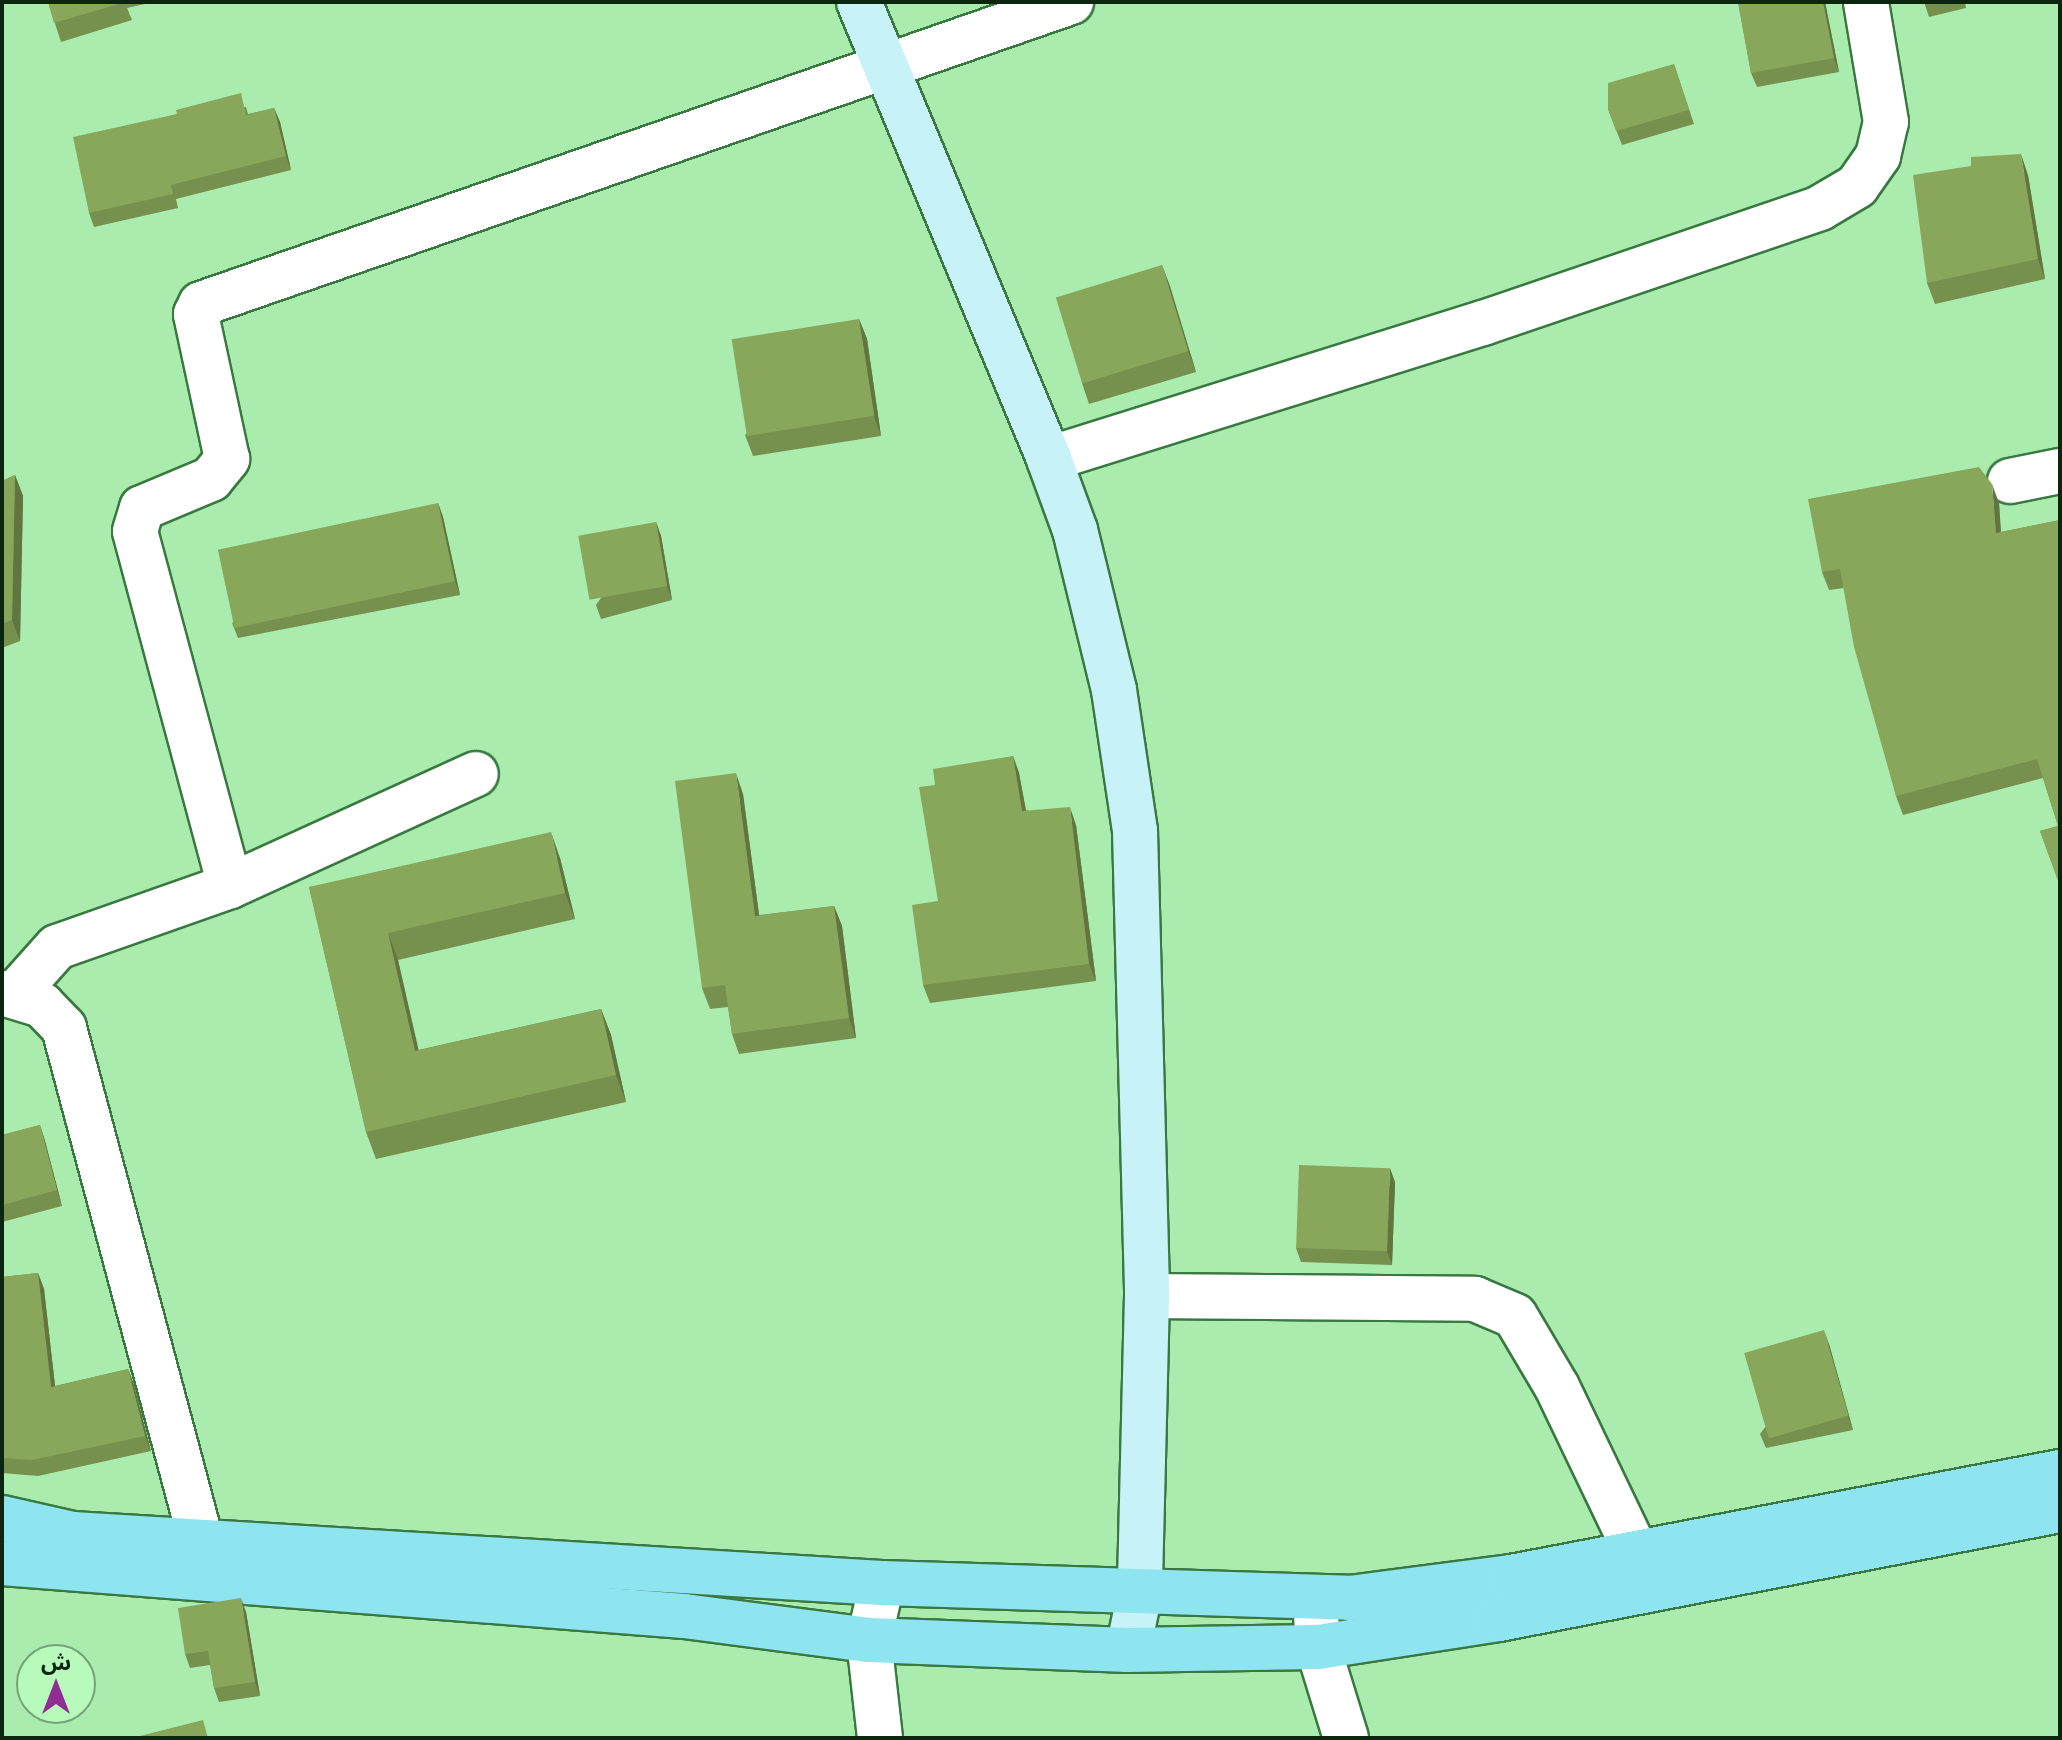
<!DOCTYPE html>
<html>
<head>
<meta charset="utf-8">
<style>
	body { margin:0 }
	#map { position:relative; width:2062px; height:1740px; overflow:hidden; background:#aaecae; font-family:"Asap Condensed","Noto Sans Arabic",sans-serif }
	div>[style] { position:absolute }
	.roads { filter:drop-shadow(2px 0 #397941) drop-shadow(-2px 0 #397941) drop-shadow(0 2px #397941) drop-shadow(0 -2px #397941) }
	.street>* { height:44px; margin:-22px; padding:0 22px; transform-origin:22px; border-radius:22px; background:#fff }
	.secondary>* { height:44px; margin:-22px; padding:0 22px; transform-origin:22px; border-radius:22px; background:#c7f2f7 }
	.primary>* { height:44px; margin:-22px; padding:0 22px; transform-origin:22px; border-radius:22px; background:#8fe5ef }
	.wall>* { inset:0; background:#76904e }
	.shaded-wall>* { inset:0; background:#607540 }
	.building>* { inset:0; background:#89a75b; transform-origin:0 0 }
	span { translate:-50% -50%; white-space:nowrap; text-align:center; line-height:1.15; -webkit-text-stroke:6px #b7fabb; paint-order:stroke }
	.frame { position:absolute; inset:0; border:4px solid #0b250e; pointer-events:none }
	.north { position:absolute; left:16px; top:1644px; width:80px; height:80px; box-sizing:border-box; background:#b7fabb; border:2px solid #72a576; border-radius:50%; rotate:0deg; font-size:22px; font-weight:700; line-height:32px; text-align:center; color:#0b250e }
	.north::after { content:''; display:block; margin:auto; width:28px; height:36px; background:#902c93; clip-path:polygon(50% 0,100% 100%,50% 72%,0 100%) }
</style>
</head>
<body>
<div id="map">
	<div class="roads">
		<div class="street">
			<i style="left:1049px;top:459px;width:455px;rotate:-17.4deg"></i>
			<i style="left:1483px;top:323px;width:356px;rotate:-18.8deg"></i>
			<i style="left:1820px;top:208px;width:43px;rotate:-30.7deg"></i>
			<i style="left:1857px;top:186px;width:37px;rotate:-55deg"></i>
			<i style="left:1878px;top:156px;width:35px;rotate:-77deg"></i>
			<i style="left:1886px;top:122px;width:122px;rotate:-99.5deg"></i>
			<i style="left:2010px;top:481px;width:51px;rotate:-11.3deg"></i>
			<i style="left:230px;top:886px;width:367px;rotate:-105deg"></i>
			<i style="left:135px;top:531px;width:24px;rotate:-73deg"></i>
			<i style="left:142px;top:508px;width:75px;rotate:-22.8deg"></i>
			<i style="left:211px;top:479px;width:26px;rotate:-51deg"></i>
			<i style="left:227px;top:459px;width:148px;rotate:-102.1deg"></i>
			<i style="left:196px;top:314px;width:11px;rotate:-63deg"></i>
			<i style="left:201px;top:304px;width:921px;rotate:-19.14deg"></i>
			<i style="left:2px;top:993px;width:42px;rotate:16.7deg"></i>
			<i style="left:42px;top:1005px;width:32px;rotate:46deg"></i>
			<i style="left:64px;top:1028px;width:527px;rotate:75.04deg"></i>
			<i style="left:15px;top:994px;width:63px;rotate:-48.2deg"></i>
			<i style="left:57px;top:947px;width:183px;rotate:-19.4deg"></i>
			<i style="left:230px;top:886px;width:270px;rotate:-24.5deg"></i>
			<i style="left:1147px;top:1296px;width:328px;rotate:0.5deg"></i>
			<i style="left:1475px;top:1299px;width:43px;rotate:23deg"></i>
			<i style="left:1515px;top:1316px;width:82px;rotate:59.4deg"></i>
			<i style="left:1557px;top:1387px;width:183px;rotate:64.4deg"></i>
			<i style="left:1315px;top:1599px;width:48px;rotate:86.4deg"></i>
			<i style="left:1318px;top:1647px;width:95px;rotate:72.9deg"></i>
			<i style="left:880px;top:1738px;width:99px;rotate:-96.4deg"></i>
			<i style="left:869px;top:1640px;width:58px;rotate:-77.2deg"></i>
		</div>
		<div class="secondary">
			<i style="left:859px;top:2px;width:495px;rotate:67.4deg"></i>
			<i style="left:1049px;top:459px;width:76px;rotate:69.9deg"></i>
			<i style="left:1075px;top:530px;width:165px;rotate:76.3deg"></i>
			<i style="left:1114px;top:690px;width:143px;rotate:81.5deg"></i>
			<i style="left:1135px;top:831px;width:465px;rotate:88.5deg"></i>
			<i style="left:1147px;top:1296px;width:296px;rotate:91.4deg"></i>
			<i style="left:1140px;top:1592px;width:59px;rotate:101.7deg"></i>
		</div>
		<div class="primary">
			<i style="left:2px;top:1518px;width:73px;rotate:12.7deg"></i>
			<i style="left:73px;top:1534px;width:810px;rotate:3.47deg"></i>
			<i style="left:882px;top:1583px;width:468px;rotate:1.8deg"></i>
			<i style="left:1350px;top:1598px;width:162px;rotate:-7.4deg"></i>
			<i style="left:1511px;top:1577px;width:559px;rotate:-10.83deg"></i>
			<i style="left:2px;top:1563px;width:684px;rotate:4.44deg"></i>
			<i style="left:684px;top:1616px;width:187px;rotate:7.4deg"></i>
			<i style="left:869px;top:1640px;width:259px;rotate:2.2deg"></i>
			<i style="left:1128px;top:1650px;width:190px;rotate:-0.9deg"></i>
			<i style="left:1318px;top:1647px;width:183px;rotate:-8.8deg"></i>
			<i style="left:1499px;top:1619px;width:571px;rotate:-11deg"></i>
		</div>
	</div>
	<div class="wall">
		<i style="clip-path:polygon(48px 2px,154px 2px,127px 8px,132px 20px,61px 42px)"></i>
		<i style="clip-path:polygon(1738px 2px,1825px 2px,1839px 72px,1757px 87px,1751px 73px)"></i>
		<i style="clip-path:polygon(1924px 2px,1965px 2px,1966px 8px,1929px 17px)"></i>
		<i style="clip-path:polygon(1674px 64px,1694px 124px,1622px 145px,1608px 109px)"></i>
		<i style="clip-path:polygon(246px 107px,248px 114px,274px 108px,280px 122px,291px 170px,176px 199px,178px 208px,94px 227px,89px 213px,177px 114px)"></i>
		<i style="clip-path:polygon(1971px 166px,2028px 175px,2045px 279px,1935px 304px,1927px 283px)"></i>
		<i style="clip-path:polygon(1162px 265px,1196px 372px,1089px 404px,1082px 383px)"></i>
		<i style="clip-path:polygon(859px 319px,867px 339px,881px 436px,753px 456px,745px 435px)"></i>
		<i style="clip-path:polygon(15px 475px,23px 496px,20px 641px,2px 648px,2px 481px)"></i>
		<i style="clip-path:polygon(438px 503px,443px 517px,460px 595px,238px 638px,232px 623px)"></i>
		<i style="clip-path:polygon(1999px 503px,2001px 532px,2060px 520px,2060px 886px,2040px 831px,2058px 826px,2043px 778px,1903px 815px,1896px 796px,1844px 588px,1829px 590px,1822px 572px)"></i>
		<i style="clip-path:polygon(656px 522px,661px 536px,672px 600px,601px 619px,596px 605px)"></i>
		<i style="clip-path:polygon(1013px 756px,1019px 773px,1026px 810px,1076px 825px,1096px 981px,930px 1003px,923px 985px,938px 901px,935px 785px)"></i>
		<i style="clip-path:polygon(743px 794px,759px 915px,834px 906px,842px 926px,856px 1038px,739px 1054px,732px 1034px,728px 1007px,710px 1009px,702px 988px)"></i>
		<i style="clip-path:polygon(560px 858px,575px 919px,398px 960px,418px 1050px,601px 1009px,611px 1035px,626px 1102px,376px 1159px,366px 1132px,309px 887px)"></i>
		<i style="clip-path:polygon(40px 1125px,45px 1141px,62px 1206px,2px 1222px,2px 1135px)"></i>
		<i style="clip-path:polygon(1395px 1182px,1392px 1265px,1301px 1262px,1296px 1248px)"></i>
		<i style="clip-path:polygon(38px 1273px,44px 1289px,55px 1386px,128px 1369px,134px 1385px,151px 1451px,38px 1476px,2px 1473px,2px 1277px)"></i>
		<i style="clip-path:polygon(1829px 1344px,1853px 1430px,1766px 1448px,1760px 1434px)"></i>
		<i style="clip-path:polygon(246px 1612px,260px 1696px,219px 1702px,214px 1688px,210px 1665px,190px 1668px,185px 1654px)"></i>
	</div>
	<div class="shaded-wall">
		<i style="clip-path:polygon(1823px 2px,1825px 2px,1839px 72px,1834px 58px)"></i>
		<i style="clip-path:polygon(274px 108px,280px 122px,291px 170px,286px 156px)"></i>
		<i style="clip-path:polygon(2021px 154px,2028px 175px,2045px 279px,2038px 259px)"></i>
		<i style="clip-path:polygon(1162px 265px,1170px 286px,1196px 372px,1188px 351px)"></i>
		<i style="clip-path:polygon(859px 319px,867px 339px,881px 436px,874px 416px)"></i>
		<i style="clip-path:polygon(15px 475px,23px 496px,20px 641px,12px 620px)"></i>
		<i style="clip-path:polygon(1992px 484px,1999px 503px,2002px 551px,1996px 533px)"></i>
		<i style="clip-path:polygon(438px 503px,443px 517px,460px 595px,455px 581px)"></i>
		<i style="clip-path:polygon(656px 522px,661px 536px,672px 600px,667px 586px)"></i>
		<i style="clip-path:polygon(1013px 756px,1019px 773px,1029px 828px,1022px 811px)"></i>
		<i style="clip-path:polygon(736px 773px,743px 794px,762px 937px,755px 916px)"></i>
		<i style="clip-path:polygon(1070px 807px,1076px 825px,1096px 981px,1089px 964px)"></i>
		<i style="clip-path:polygon(551px 832px,560px 858px,575px 919px,565px 893px)"></i>
		<i style="clip-path:polygon(834px 906px,842px 926px,856px 1038px,849px 1018px)"></i>
		<i style="clip-path:polygon(388px 933px,398px 960px,425px 1078px,415px 1051px)"></i>
		<i style="clip-path:polygon(601px 1009px,611px 1035px,626px 1102px,616px 1075px)"></i>
		<i style="clip-path:polygon(40px 1125px,45px 1141px,62px 1206px,57px 1190px)"></i>
		<i style="clip-path:polygon(1390px 1168px,1395px 1182px,1392px 1265px,1387px 1251px)"></i>
		<i style="clip-path:polygon(38px 1273px,44px 1289px,57px 1403px,51px 1387px)"></i>
		<i style="clip-path:polygon(1824px 1330px,1829px 1344px,1853px 1430px,1848px 1416px)"></i>
		<i style="clip-path:polygon(128px 1369px,134px 1385px,151px 1451px,145px 1436px)"></i>
		<i style="clip-path:polygon(241px 1598px,246px 1612px,260px 1696px,255px 1682px)"></i>
	</div>
	<div class="building">
		<i style="clip-path:polygon(48px 2px,125px 2px,54px 23px)"></i>
		<i style="clip-path:polygon(1738px 2px,1823px 2px,1834px 58px,1751px 73px)"></i>
		<i style="clip-path:polygon(1674px 64px,1689px 110px,1616px 131px,1608px 109px,1608px 83px)"></i>
		<i style="clip-path:polygon(241px 93px,246px 115px,274px 108px,286px 156px,171px 185px,173px 194px,89px 213px,73px 137px,177px 114px,176px 110px)"></i>
		<i style="clip-path:polygon(2021px 154px,2038px 259px,1927px 283px,1913px 175px,1971px 166px,1971px 157px)"></i>
		<i style="left:1162px;top:265px;width:90px;height:111px;rotate:73deg"></i>
		<i style="left:859px;top:319px;width:98px;height:129px;rotate:81deg"></i>
		<i style="clip-path:polygon(1979px 467px,1992px 484px,1996px 533px,2060px 520px,2060px 877px,2057px 878px,2040px 831px,2058px 826px,2037px 759px,1896px 796px,1854px 647px,1840px 569px,1822px 572px,1808px 499px)"></i>
		<i style="clip-path:polygon(15px 475px,12px 620px,2px 624px,2px 481px)"></i>
		<i style="left:438px;top:503px;width:80px;height:225px;rotate:78deg"></i>
		<i style="left:656px;top:522px;width:65px;height:79px;rotate:80deg"></i>
		<i style="clip-path:polygon(1013px 756px,1022px 811px,1070px 807px,1089px 964px,923px 985px,912px 905px,938px 901px,919px 787px,935px 785px,933px 769px)"></i>
		<i style="clip-path:polygon(736px 773px,755px 916px,834px 906px,849px 1018px,732px 1034px,725px 985px,702px 988px,675px 781px)"></i>
		<i style="clip-path:polygon(551px 832px,565px 893px,388px 933px,415px 1051px,601px 1009px,616px 1075px,366px 1132px,309px 887px)"></i>
		<i style="clip-path:polygon(40px 1125px,57px 1190px,2px 1205px,2px 1135px)"></i>
		<i style="left:1299px;top:1165px;width:91px;height:83px;rotate:2deg"></i>
		<i style="clip-path:polygon(38px 1273px,51px 1387px,128px 1369px,145px 1436px,32px 1460px,2px 1458px,2px 1277px)"></i>
		<i style="left:1824px;top:1330px;width:89px;height:83px;rotate:74deg"></i>
		<i style="clip-path:polygon(241px 1598px,255px 1682px,214px 1688px,208px 1651px,185px 1654px,178px 1608px)"></i>
		<i style="clip-path:polygon(203px 1720px,208px 1738px,132px 1738px)"></i>
	</div>
	<div class="frame"></div>
	<div class="north">ش</div>
</div>
</body>
</html>
